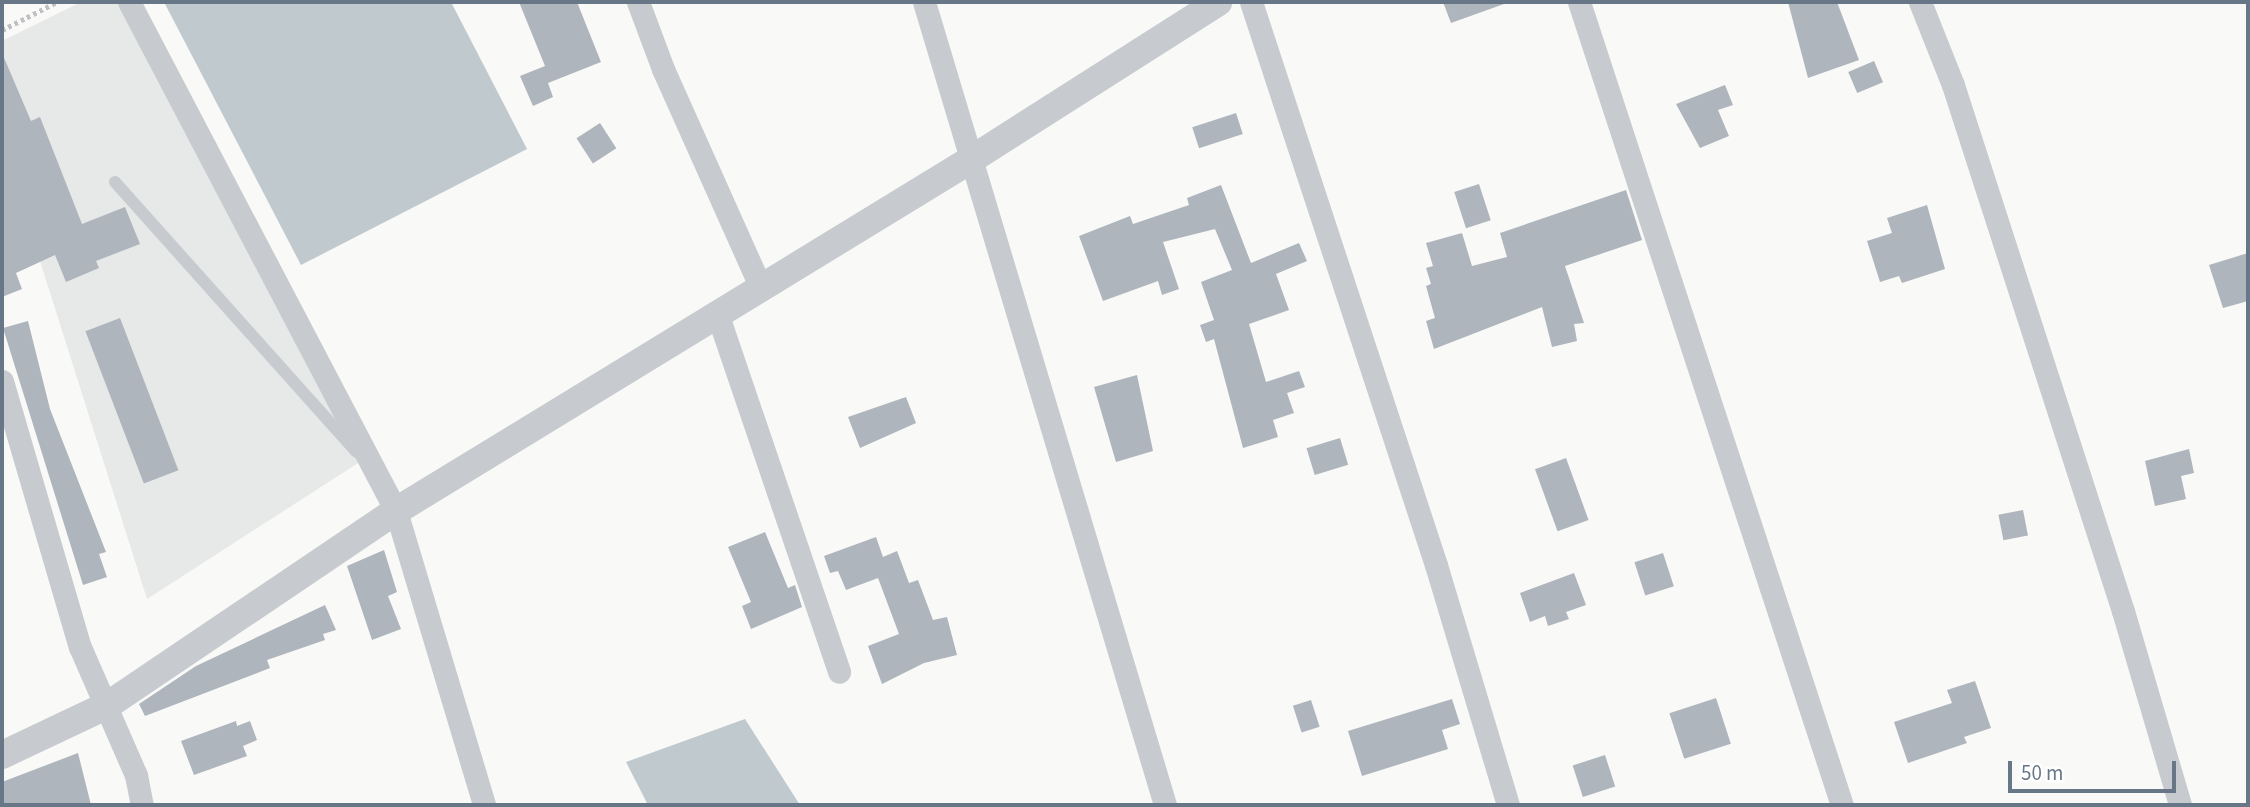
<!DOCTYPE html>
<html>
<head>
<meta charset="utf-8">
<style>
	body { margin:0 }
	#map { position:relative; width:2250px; height:807px; overflow:hidden; background:#f9f9f7; font-family:"Source Sans 3",sans-serif }
	div>[style] { position:absolute }
	.built>* { inset:0; background:#e7e8e8 }
	.water>* { inset:0; background:#c0c9ce }
	.building>* { inset:0; background:#aeb5bc; transform-origin:0 0 }
	.path>* { height:4.5px; margin-top:-2.25px; transform-origin:0; background:repeating-linear-gradient(90deg,#bfc1c4 0 3.5px,transparent 0 7px) }
	.service>* { height:12px; margin:-6px; padding:0 6px; transform-origin:6px; border-radius:6px; background:#c7cace }
	.minor>* { height:23px; margin:-11.5px; padding:0 11.5px; transform-origin:11.5px; border-radius:11.5px; background:#c7cace }
	.tertiary>* { height:28px; margin:-14px; padding:0 14px; transform-origin:14px; border-radius:14px; background:#c7cace }
	span { translate:-50% -50%; white-space:nowrap; text-align:center; line-height:1.15; -webkit-text-stroke:7px #fff; paint-order:stroke }
	.frame { position:absolute; inset:0; border:4px solid #687788; pointer-events:none }
	.scale { position:absolute; left:2008px; top:761px; width:168px; height:32px; box-sizing:border-box; border:4px solid #687788; border-top:0; padding-left:9px; font-size:21px; line-height:24px; white-space:nowrap; color:#687788; -webkit-text-stroke:5px #fff; paint-order:stroke }
</style>
</head>
<body>
<div id="map">
	<div class="built">
		<i style="clip-path:polygon(81px 2px,119px 2px,369px 456px,147px 599px,2px 141px,2px 41px)"></i>
	</div>
	<div class="water">
		<i style="clip-path:polygon(164px 2px,451px 2px,527px 149px,301px 265px)"></i>
		<i style="clip-path:polygon(745px 719px,800px 805px,648px 805px,626px 762px)"></i>
	</div>
	<div class="building">
		<i style="clip-path:polygon(519px 2px,577px 2px,601px 62px,548px 83px,553px 97px,533px 106px,520px 76px,545px 66px)"></i>
		<i style="clip-path:polygon(1443px 2px,1504px 2px,1504px 4px,1451px 23px)"></i>
		<i style="clip-path:polygon(1788px 2px,1837px 2px,1859px 60px,1808px 78px)"></i>
		<i style="clip-path:polygon(2px 53px,31px 121px,40px 117px,82px 224px,125px 207px,140px 244px,96px 261px,99px 268px,66px 282px,55px 255px,16px 273px,22px 289px,2px 297px)"></i>
		<i style="left:1874px;top:61px;width:23px;height:28px;rotate:67deg"></i>
		<i style="clip-path:polygon(1725px 85px,1733px 105px,1718px 110px,1729px 136px,1700px 148px,1676px 104px)"></i>
		<i style="left:1236px;top:113px;width:22px;height:46px;rotate:72deg"></i>
		<i style="left:600px;top:123px;width:30px;height:28px;rotate:57deg"></i>
		<i style="left:1479px;top:184px;width:38px;height:26px;rotate:72deg"></i>
		<i style="clip-path:polygon(1221px 185px,1251px 263px,1299px 243px,1307px 261px,1276px 274px,1289px 310px,1249px 324px,1266px 382px,1299px 371px,1305px 387px,1287px 393px,1294px 413px,1273px 420px,1278px 437px,1243px 448px,1214px 339px,1206px 342px,1200px 325px,1214px 320px,1201px 282px,1232px 270px,1215px 229px,1163px 242px,1179px 289px,1162px 295px,1158px 281px,1103px 301px,1079px 236px,1130px 216px,1133px 224px,1189px 205px,1187px 198px)"></i>
		<i style="clip-path:polygon(1626px 190px,1642px 240px,1565px 266px,1584px 323px,1574px 324px,1577px 341px,1552px 347px,1542px 307px,1434px 349px,1426px 321px,1435px 318px,1426px 286px,1431px 284px,1426px 268px,1433px 266px,1426px 243px,1462px 233px,1472px 266px,1507px 257px,1500px 233px)"></i>
		<i style="clip-path:polygon(1927px 205px,1945px 269px,1902px 283px,1899px 276px,1880px 282px,1867px 241px,1892px 233px,1887px 218px)"></i>
		<i style="clip-path:polygon(2248px 253px,2248px 301px,2223px 308px,2209px 265px)"></i>
		<i style="left:120px;top:318px;width:163px;height:37px;rotate:69deg"></i>
		<i style="clip-path:polygon(28px 321px,50px 409px,106px 552px,99px 554px,107px 577px,83px 585px,3px 328px)"></i>
		<i style="clip-path:polygon(1137px 375px,1153px 451px,1116px 462px,1094px 387px)"></i>
		<i style="clip-path:polygon(906px 397px,916px 423px,860px 448px,848px 417px)"></i>
		<i style="left:1340px;top:438px;width:28px;height:35px;rotate:73deg"></i>
		<i style="clip-path:polygon(2189px 449px,2194px 473px,2181px 476px,2186px 499px,2155px 506px,2145px 461px)"></i>
		<i style="left:1566px;top:458px;width:66px;height:33px;rotate:70deg"></i>
		<i style="left:2023px;top:510px;width:26px;height:25px;rotate:79deg"></i>
		<i style="clip-path:polygon(765px 532px,788px 588px,795px 585px,802px 607px,751px 629px,742px 606px,751px 602px,728px 547px)"></i>
		<i style="clip-path:polygon(876px 537px,883px 557px,897px 551px,909px 583px,918px 580px,933px 620px,947px 617px,957px 655px,924px 663px,882px 684px,868px 646px,899px 634px,878px 578px,846px 590px,838px 571px,830px 573px,824px 556px)"></i>
		<i style="clip-path:polygon(384px 550px,397px 592px,388px 596px,401px 629px,372px 640px,347px 566px)"></i>
		<i style="left:1663px;top:553px;width:35px;height:30px;rotate:72deg"></i>
		<i style="clip-path:polygon(1574px 573px,1586px 605px,1566px 612px,1569px 619px,1548px 626px,1545px 616px,1530px 622px,1520px 593px)"></i>
		<i style="clip-path:polygon(325px 605px,336px 630px,323px 634px,325px 640px,267px 660px,270px 668px,145px 716px,139px 704px,196px 666px)"></i>
		<i style="clip-path:polygon(1975px 681px,1991px 728px,1964px 737px,1967px 743px,1908px 763px,1894px 722px,1952px 703px,1947px 690px)"></i>
		<i style="left:1716px;top:698px;width:48px;height:49px;rotate:72deg"></i>
		<i style="clip-path:polygon(1452px 699px,1460px 724px,1442px 730px,1448px 749px,1362px 776px,1348px 731px)"></i>
		<i style="left:1311px;top:700px;width:28px;height:19px;rotate:72deg"></i>
		<i style="clip-path:polygon(236px 721px,237px 726px,250px 721px,257px 740px,243px 746px,247px 756px,194px 775px,181px 741px)"></i>
		<i style="clip-path:polygon(78px 753px,91px 805px,2px 805px,2px 782px)"></i>
		<i style="left:1605px;top:755px;width:33px;height:34px;rotate:72deg"></i>
	</div>
	<div class="path">
		<i style="left:2px;top:30px;width:62px;rotate:-27deg"></i>
	</div>
	<div class="service">
		<i style="left:115px;top:182px;width:362px;rotate:48.2deg"></i>
	</div>
	<div class="minor">
		<i style="left:129px;top:2px;width:575px;rotate:62.32deg"></i>
		<i style="left:396px;top:511px;width:307px;rotate:73.3deg"></i>
		<i style="left:638px;top:2px;width:72px;rotate:69.5deg"></i>
		<i style="left:663px;top:69px;width:238px;rotate:65.9deg"></i>
		<i style="left:924px;top:2px;width:838px;rotate:73.29deg"></i>
		<i style="left:1251px;top:2px;width:593px;rotate:71.81deg"></i>
		<i style="left:1436px;top:565px;width:251px;rotate:73.3deg"></i>
		<i style="left:1579px;top:2px;width:845px;rotate:71.87deg"></i>
		<i style="left:1920px;top:2px;width:89px;rotate:68.3deg"></i>
		<i style="left:1953px;top:85px;width:553px;rotate:72.09deg"></i>
		<i style="left:2123px;top:611px;width:202px;rotate:73.6deg"></i>
		<i style="left:717px;top:313px;width:379px;rotate:71.2deg"></i>
		<i style="left:2px;top:381px;width:277px;rotate:73.7deg"></i>
		<i style="left:80px;top:647px;width:140px;rotate:66.4deg"></i>
		<i style="left:136px;top:775px;width:31px;rotate:79deg"></i>
	</div>
	<div class="tertiary">
		<i style="left:2px;top:755px;width:117px;rotate:-25.3deg"></i>
		<i style="left:108px;top:705px;width:347px;rotate:-34deg"></i>
		<i style="left:396px;top:511px;width:675px;rotate:-31.43deg"></i>
		<i style="left:972px;top:159px;width:292px;rotate:-32.5deg"></i>
	</div>
	<div class="frame"></div>
	<div class="scale">50 m</div>
</div>
</body>
</html>
